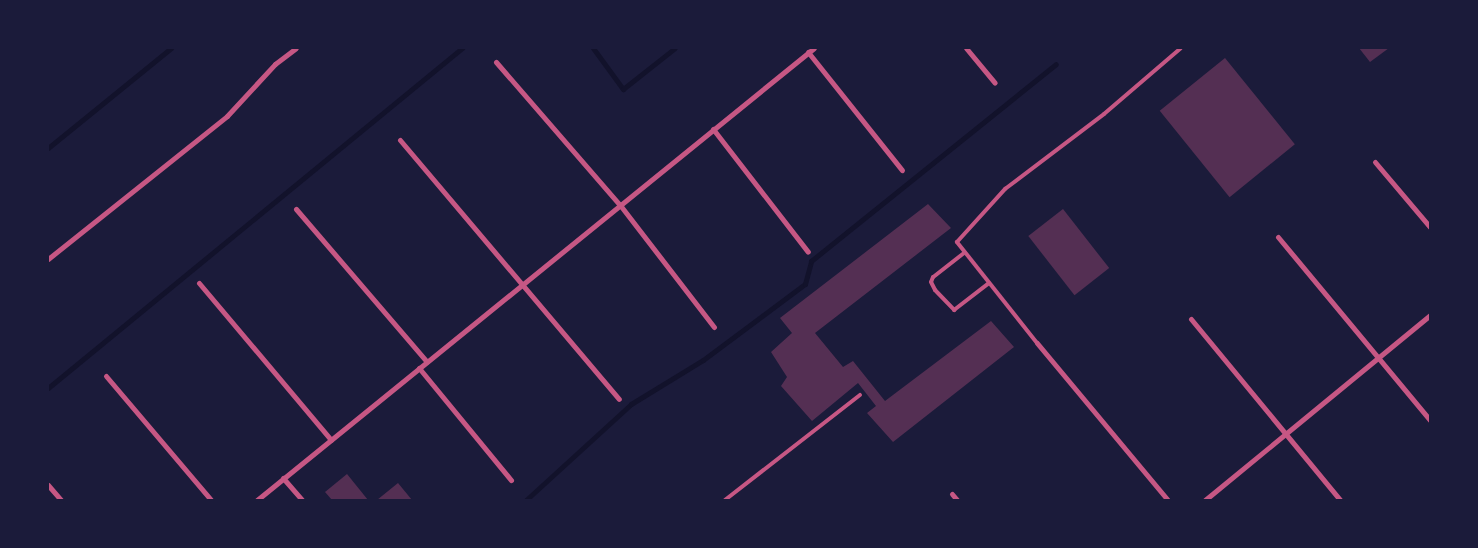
<!DOCTYPE html>
<html>
<head>
<meta charset="utf-8">
<style>
	body { margin:0 }
	#map { position:relative; width:1478px; height:548px; overflow:hidden; background:#1b1b3a; font-family:"PT Sans",sans-serif }
	div>[style] { position:absolute }
	.stream>* { height:5px; margin:-2.5px; padding:0 2.5px; transform-origin:2.5px; border-radius:2.5px; background:#12122b }
	.building>* { inset:0; background:#542f53; transform-origin:0 0 }
	.service>* { height:4px; margin:-2px; padding:0 2px; transform-origin:2px; border-radius:2px; background:#c65784 }
	.minor>* { height:5px; margin:-2.5px; padding:0 2.5px; transform-origin:2.5px; border-radius:2.5px; background:#c65784 }
	span { translate:-50% -50%; white-space:nowrap; text-align:center; line-height:1.15; -webkit-text-stroke:5px #1b1b3a; paint-order:stroke }
	.frame { position:absolute; inset:0; border:49px solid #1b1b3a; pointer-events:none }
</style>
</head>
<body>
<div id="map">
	<div class="stream">
		<i style="left:593px;top:48px;width:51px;rotate:53.8deg"></i>
		<i style="left:623px;top:89px;width:66px;rotate:-38.3deg"></i>
		<i style="left:48px;top:148px;width:159px;rotate:-39.1deg"></i>
		<i style="left:48px;top:388px;width:536px;rotate:-39.39deg"></i>
		<i style="left:526px;top:500px;width:142px;rotate:-42.4deg"></i>
		<i style="left:631px;top:404px;width:84px;rotate:-31.4deg"></i>
		<i style="left:703px;top:360px;width:127px;rotate:-36.7deg"></i>
		<i style="left:805px;top:284px;width:24px;rotate:-75deg"></i>
		<i style="left:811px;top:261px;width:314px;rotate:-38.8deg"></i>
	</div>
	<div class="building">
		<i style="clip-path:polygon(1359px 48px,1389px 48px,1370px 62px)"></i>
		<i style="left:1225px;top:58px;width:111px;height:84px;rotate:51deg"></i>
		<i style="clip-path:polygon(928px 204px,951px 228px,815px 333px,843px 367px,853px 361px,885px 401px,991px 321px,1014px 347px,893px 442px,867px 413px,876px 406px,858px 383px,812px 421px,781px 386px,787px 377px,771px 352px,792px 333px,780px 318px)"></i>
		<i style="left:1063px;top:209px;width:75px;height:44px;rotate:52deg"></i>
		<i style="clip-path:polygon(347px 474px,368px 500px,332px 500px,325px 492px)"></i>
		<i style="clip-path:polygon(398px 483px,412px 500px,377px 500px)"></i>
	</div>
	<div class="service">
		<i style="left:964px;top:253px;width:39px;rotate:142deg"></i>
		<i style="left:933px;top:277px;width:5px;rotate:112deg"></i>
		<i style="left:931px;top:282px;width:9px;rotate:63deg"></i>
		<i style="left:935px;top:290px;width:28px;rotate:46deg"></i>
		<i style="left:954px;top:310px;width:44px;rotate:-37.6deg"></i>
		<i style="left:1037px;top:343px;width:129px;rotate:-128.4deg"></i>
		<i style="left:957px;top:242px;width:72px;rotate:-47.8deg"></i>
		<i style="left:1005px;top:189px;width:124px;rotate:-37.1deg"></i>
		<i style="left:1104px;top:114px;width:101px;rotate:-40.6deg"></i>
		<i style="left:725px;top:500px;width:171px;rotate:-37.9deg"></i>
	</div>
	<div class="minor">
		<i style="left:966px;top:48px;width:45px;rotate:50.4deg"></i>
		<i style="left:808px;top:52px;width:151px;rotate:51.5deg"></i>
		<i style="left:496px;top:62px;width:189px;rotate:49.1deg"></i>
		<i style="left:620px;top:205px;width:154px;rotate:52.4deg"></i>
		<i style="left:713px;top:129px;width:155px;rotate:52.3deg"></i>
		<i style="left:400px;top:140px;width:339px;rotate:49.8deg"></i>
		<i style="left:1375px;top:162px;width:85px;rotate:49.8deg"></i>
		<i style="left:296px;top:209px;width:201px;rotate:49.4deg"></i>
		<i style="left:1278px;top:237px;width:238px;rotate:50.3deg"></i>
		<i style="left:48px;top:259px;width:229px;rotate:-38.6deg"></i>
		<i style="left:227px;top:116px;width:71px;rotate:-47.3deg"></i>
		<i style="left:275px;top:64px;width:26px;rotate:-37deg"></i>
		<i style="left:199px;top:283px;width:205px;rotate:49.9deg"></i>
		<i style="left:1191px;top:319px;width:234px;rotate:50.5deg"></i>
		<i style="left:1037px;top:343px;width:204px;rotate:50.2deg"></i>
		<i style="left:419px;top:368px;width:145px;rotate:50.6deg"></i>
		<i style="left:106px;top:376px;width:162px;rotate:49.7deg"></i>
		<i style="left:283px;top:478px;width:29px;rotate:49deg"></i>
		<i style="left:48px;top:485px;width:20px;rotate:49deg"></i>
		<i style="left:952px;top:494px;width:8px;rotate:50deg"></i>
		<i style="left:257px;top:500px;width:717px;rotate:-39.06deg"></i>
		<i style="left:1205px;top:500px;width:291px;rotate:-39.4deg"></i>
	</div>
	<div class="frame"></div>
</div>
</body>
</html>
